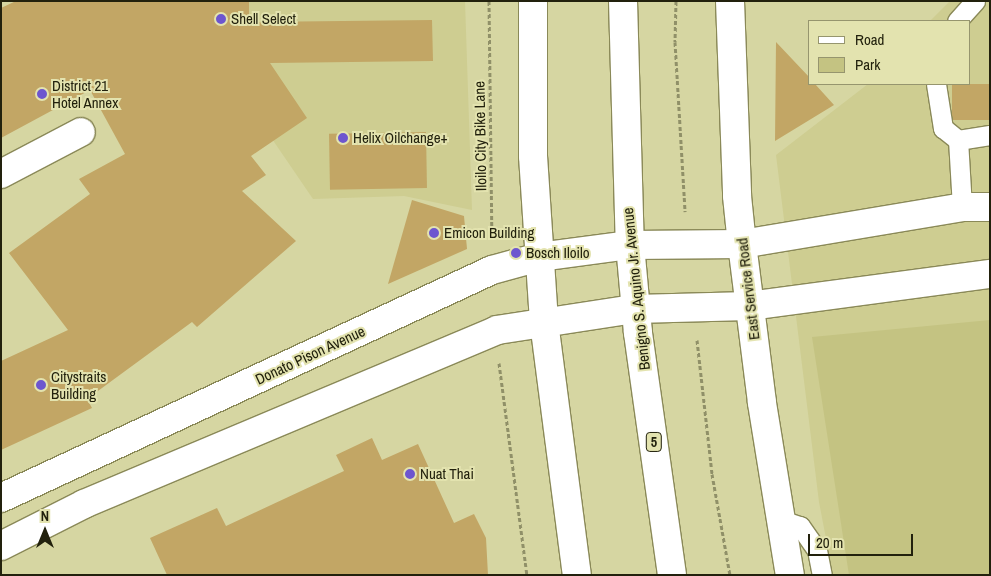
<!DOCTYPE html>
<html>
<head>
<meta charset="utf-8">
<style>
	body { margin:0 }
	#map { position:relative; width:991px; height:576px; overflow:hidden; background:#d6d6a2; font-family:"Archivo Narrow",sans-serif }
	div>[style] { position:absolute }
	.built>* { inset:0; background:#cecd91 }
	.green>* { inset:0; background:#c4c382 }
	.building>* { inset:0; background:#c2a665; transform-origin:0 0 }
	.path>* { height:3px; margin-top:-1.5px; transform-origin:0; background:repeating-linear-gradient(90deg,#909068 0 4px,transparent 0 6.5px) }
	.roads { filter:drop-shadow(1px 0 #8a8958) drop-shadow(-1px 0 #8a8958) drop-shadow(0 1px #8a8958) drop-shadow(0 -1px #8a8958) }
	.lane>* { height:19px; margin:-9.5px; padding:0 9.5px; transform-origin:9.5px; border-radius:9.5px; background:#fff }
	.street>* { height:28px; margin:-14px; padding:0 14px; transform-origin:14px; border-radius:14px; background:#fff }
	.secondary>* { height:28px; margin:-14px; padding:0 14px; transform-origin:14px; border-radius:14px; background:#fff }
	.highway>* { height:28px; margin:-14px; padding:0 14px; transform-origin:14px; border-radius:14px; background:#fff }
	.dots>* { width:14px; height:14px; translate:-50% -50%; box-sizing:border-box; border:2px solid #e3e3af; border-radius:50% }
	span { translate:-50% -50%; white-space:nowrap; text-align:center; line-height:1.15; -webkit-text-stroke:4px #e3e3af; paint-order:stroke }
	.shield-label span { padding:1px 4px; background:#e3e3af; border:1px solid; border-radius:4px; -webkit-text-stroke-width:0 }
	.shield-label { font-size:14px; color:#22210d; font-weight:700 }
	.poi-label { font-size:15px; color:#22210d }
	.left { translate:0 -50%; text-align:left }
	.street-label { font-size:15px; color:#22210d }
	.frame { position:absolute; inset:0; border:2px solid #22210d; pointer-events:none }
	.legend { position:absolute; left:808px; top:20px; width:162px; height:65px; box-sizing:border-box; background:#e3e3af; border:1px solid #96956e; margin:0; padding:6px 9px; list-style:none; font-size:15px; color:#22210d }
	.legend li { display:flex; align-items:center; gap:10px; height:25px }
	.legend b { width:25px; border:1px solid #96956e }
	.north { position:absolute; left:20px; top:506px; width:50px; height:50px; -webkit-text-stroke:4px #e3e3af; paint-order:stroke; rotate:0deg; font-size:14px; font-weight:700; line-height:20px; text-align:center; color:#22210d }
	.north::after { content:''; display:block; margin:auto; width:18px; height:22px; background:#22210d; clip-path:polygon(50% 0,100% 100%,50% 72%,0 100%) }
	.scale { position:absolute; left:808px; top:534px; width:105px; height:22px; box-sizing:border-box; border:2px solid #22210d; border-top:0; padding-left:6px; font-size:15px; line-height:18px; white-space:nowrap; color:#22210d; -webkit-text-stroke:4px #e3e3af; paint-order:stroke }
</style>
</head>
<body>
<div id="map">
	<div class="built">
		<i style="clip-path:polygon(178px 1px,465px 1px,472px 210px,404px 196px,313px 199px)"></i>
		<i style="clip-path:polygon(950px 1px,990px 1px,990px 575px,833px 575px,819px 502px,776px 155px,868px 84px,970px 84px,970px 21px,930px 21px)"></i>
	</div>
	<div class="green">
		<i style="clip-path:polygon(990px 320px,990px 575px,849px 575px,812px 337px)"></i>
	</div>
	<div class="building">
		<i style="clip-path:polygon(16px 1px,249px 1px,249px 22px,432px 20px,433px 61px,270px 63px,307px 118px,251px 156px,266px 175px,242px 191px,296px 241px,197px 327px,192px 322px,87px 399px,92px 408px,1px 450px,1px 361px,68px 330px,9px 253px,90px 194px,79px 179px,125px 154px,90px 90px,1px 138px,1px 8px)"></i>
		<i style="clip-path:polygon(776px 42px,810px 78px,810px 84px,815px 84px,834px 105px,775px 141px)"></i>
		<i style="left:952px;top:84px;width:38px;height:36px"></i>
		<i style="left:426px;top:132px;width:56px;height:97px;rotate:89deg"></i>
		<i style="clip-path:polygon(412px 200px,464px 216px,467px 249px,388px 284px)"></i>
		<i style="clip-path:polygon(372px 438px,382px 460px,418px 444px,454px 523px,474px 514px,486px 538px,488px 575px,167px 575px,150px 538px,217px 508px,226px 526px,344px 471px,336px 455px)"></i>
	</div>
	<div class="path">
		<i style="left:489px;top:1px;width:237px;rotate:89.3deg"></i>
		<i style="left:676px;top:1px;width:41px;rotate:91.4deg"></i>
		<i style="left:675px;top:42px;width:170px;rotate:86.6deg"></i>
		<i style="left:697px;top:340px;width:135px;rotate:83.6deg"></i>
		<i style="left:712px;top:474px;width:103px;rotate:79.9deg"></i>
		<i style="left:499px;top:363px;width:214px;rotate:82.5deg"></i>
	</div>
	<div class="roads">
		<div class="lane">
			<i style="left:957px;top:21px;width:27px;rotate:-48deg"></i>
			<i style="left:936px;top:84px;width:45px;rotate:81deg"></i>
			<i style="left:943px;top:128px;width:19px;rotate:39deg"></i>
			<i style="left:962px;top:207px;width:67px;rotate:-93.4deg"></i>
			<i style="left:958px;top:140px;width:32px;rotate:-9deg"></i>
			<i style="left:781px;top:520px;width:20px;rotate:18deg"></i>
			<i style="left:800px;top:526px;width:29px;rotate:55deg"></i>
			<i style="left:817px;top:550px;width:25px;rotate:79deg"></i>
		</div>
		<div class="street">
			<i style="left:1px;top:174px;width:90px;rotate:-27.7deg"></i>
			<i style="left:630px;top:245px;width:112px;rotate:-0.5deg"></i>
			<i style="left:742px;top:244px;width:223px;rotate:-9.5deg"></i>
			<i style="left:962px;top:207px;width:28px"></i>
			<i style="left:635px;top:309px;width:114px;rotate:-1.5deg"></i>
			<i style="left:749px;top:306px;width:243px;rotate:-7.6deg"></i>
		</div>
		<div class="secondary">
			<i style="left:730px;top:1px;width:195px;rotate:87.9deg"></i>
			<i style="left:737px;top:196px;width:48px;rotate:84.1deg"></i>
			<i style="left:742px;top:244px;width:160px;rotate:82.8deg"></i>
			<i style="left:762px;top:403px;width:174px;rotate:80.8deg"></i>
			<i style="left:1px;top:498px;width:541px;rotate:-24.91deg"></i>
			<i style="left:492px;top:270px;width:49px;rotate:-15.5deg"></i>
			<i style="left:539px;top:257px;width:92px;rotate:-7.5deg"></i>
			<i style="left:1px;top:546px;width:93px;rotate:-26.8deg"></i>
			<i style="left:84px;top:504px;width:448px;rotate:-22.8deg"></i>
			<i style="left:497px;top:330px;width:140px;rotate:-8.7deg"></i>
		</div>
		<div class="highway">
			<i style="left:533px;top:1px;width:155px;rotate:90deg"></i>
			<i style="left:533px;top:156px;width:166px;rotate:86.2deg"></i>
			<i style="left:544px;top:322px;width:255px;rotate:82.6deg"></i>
			<i style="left:623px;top:1px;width:244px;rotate:88.4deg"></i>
			<i style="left:630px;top:245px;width:88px;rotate:84.8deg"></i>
			<i style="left:638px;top:333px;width:244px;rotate:82deg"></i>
		</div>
	</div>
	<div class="dots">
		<i style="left:221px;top:19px;background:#6d56cf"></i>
		<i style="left:42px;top:94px;background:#6d56cf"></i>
		<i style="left:343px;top:138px;background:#6d56cf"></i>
		<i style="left:434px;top:233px;background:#6d56cf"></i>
		<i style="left:516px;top:253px;background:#6d56cf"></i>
		<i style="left:41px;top:385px;background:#6d56cf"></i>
		<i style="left:410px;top:474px;background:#6d56cf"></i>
	</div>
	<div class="shield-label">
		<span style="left:654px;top:442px">5</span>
	</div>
	<div class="poi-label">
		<span class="left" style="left:231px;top:19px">Shell Select</span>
		<span class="left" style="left:52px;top:94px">District 21<br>Hotel Annex</span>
		<span class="left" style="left:353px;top:138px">Helix Oilchange+</span>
		<span class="left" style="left:444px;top:233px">Emicon Building</span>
		<span class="left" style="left:526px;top:253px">Bosch Iloilo</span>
		<span class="left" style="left:51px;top:385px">Citystraits<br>Building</span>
		<span class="left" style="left:420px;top:474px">Nuat Thai</span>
	</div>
	<div class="street-label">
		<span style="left:480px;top:136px;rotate:-91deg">Iloilo City Bike Lane</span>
		<span style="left:636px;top:289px;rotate:-96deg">Benigno S. Aquino Jr. Avenue</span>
		<span style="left:748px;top:289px;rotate:-97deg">East Service Road</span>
		<span style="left:310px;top:355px;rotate:-25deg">Donato Pison Avenue</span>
	</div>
	<div class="frame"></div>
	<ul class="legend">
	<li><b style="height:6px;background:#fff"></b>Road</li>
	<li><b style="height:14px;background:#c4c382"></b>Park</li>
	</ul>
	<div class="north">N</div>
	<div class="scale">20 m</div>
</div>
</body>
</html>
